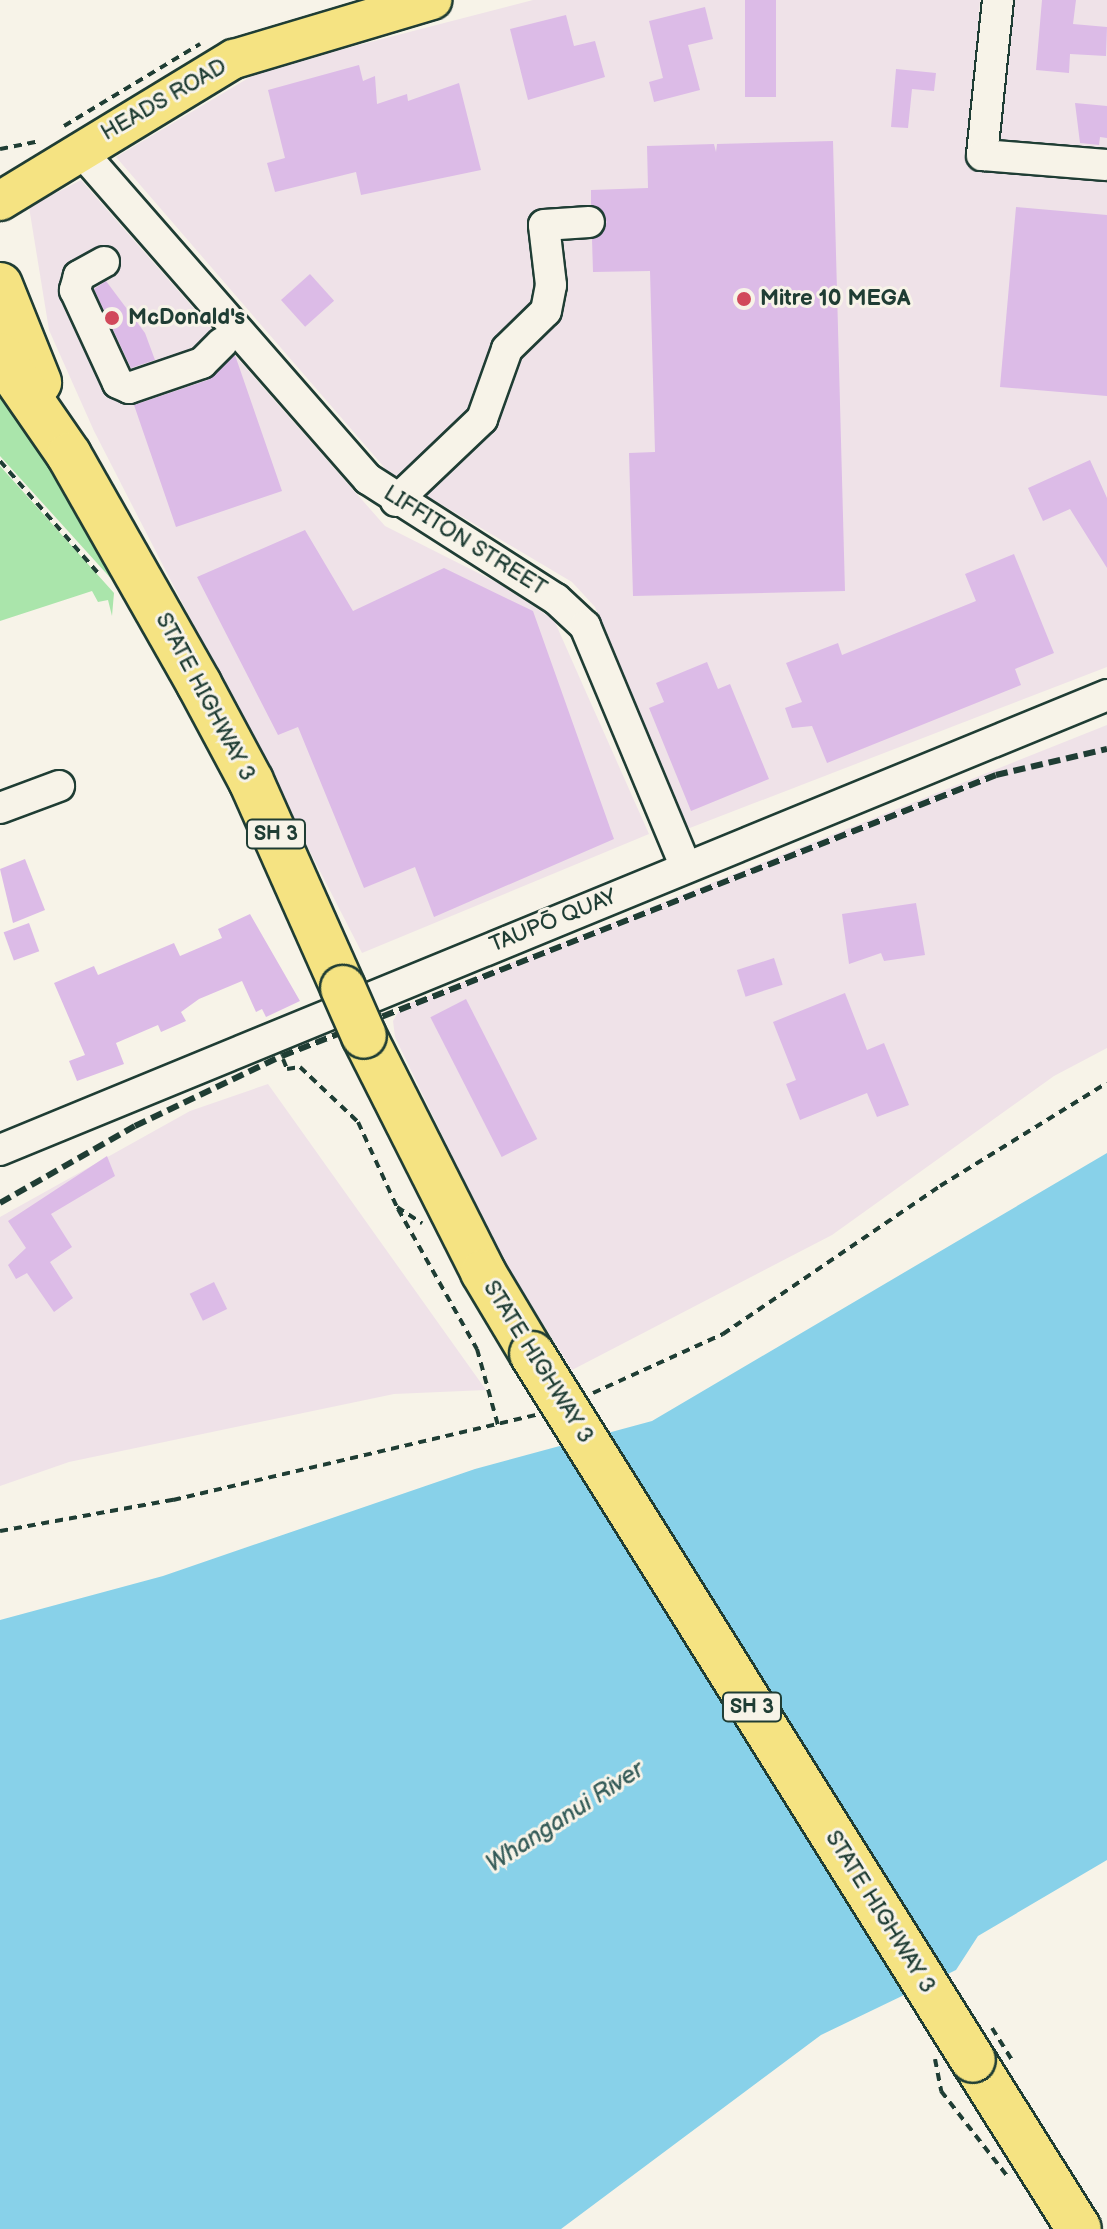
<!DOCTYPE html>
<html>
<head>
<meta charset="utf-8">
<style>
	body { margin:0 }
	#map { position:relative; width:1107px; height:2229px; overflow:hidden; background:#f7f3e8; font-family:"Balsamiq Sans",sans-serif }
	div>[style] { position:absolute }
	.built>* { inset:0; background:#efe2e8 }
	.green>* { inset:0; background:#aae5ab }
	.water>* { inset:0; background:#88d1e9 }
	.building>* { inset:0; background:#dcbbe7; transform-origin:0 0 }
	.path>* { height:4px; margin-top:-2px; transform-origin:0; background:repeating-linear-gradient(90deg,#1f3d34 0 8px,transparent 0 14px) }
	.roads { filter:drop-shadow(2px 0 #1f3d34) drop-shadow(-2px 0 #1f3d34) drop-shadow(0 2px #1f3d34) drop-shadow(0 -2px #1f3d34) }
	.minor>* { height:30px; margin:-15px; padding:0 15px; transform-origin:15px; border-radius:15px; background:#f7f3e8 }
	.major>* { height:38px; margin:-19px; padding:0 19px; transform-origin:19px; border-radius:19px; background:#f5e382 }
	.highway>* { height:44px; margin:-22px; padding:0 22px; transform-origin:22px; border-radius:22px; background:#f5e382 }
	.rail>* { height:6px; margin-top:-3px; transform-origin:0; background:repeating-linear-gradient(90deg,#1f3d34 0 12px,transparent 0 18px) }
	.bridges { filter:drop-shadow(2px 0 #1f3d34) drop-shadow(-2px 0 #1f3d34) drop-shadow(0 2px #1f3d34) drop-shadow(0 -2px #1f3d34) }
	.highway-bridge>* { height:44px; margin:-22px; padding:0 22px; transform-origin:22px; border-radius:22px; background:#f5e382 }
	.dots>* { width:22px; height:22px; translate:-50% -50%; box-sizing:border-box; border:4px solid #f7f3e8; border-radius:50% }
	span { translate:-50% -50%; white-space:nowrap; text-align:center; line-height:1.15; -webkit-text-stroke:6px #f7f3e8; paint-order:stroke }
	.shield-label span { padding:2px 6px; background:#f7f3e8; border:2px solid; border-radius:6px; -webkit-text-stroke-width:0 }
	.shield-label { font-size:20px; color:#1f3d34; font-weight:700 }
	.street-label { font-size:22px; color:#1f3d34 }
	.poi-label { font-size:22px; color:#1f3d34; font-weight:700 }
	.left { translate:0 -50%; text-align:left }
	.water-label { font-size:24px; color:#345b58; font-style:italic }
</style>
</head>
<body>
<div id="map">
	<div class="built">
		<i style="clip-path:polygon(533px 0,980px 0,970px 160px,995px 167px,1014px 0,1107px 0,1107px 667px,682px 831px,595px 607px,572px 582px,390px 474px,116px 157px,262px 70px)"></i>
		<i style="clip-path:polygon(81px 180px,385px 526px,498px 583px,554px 620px,649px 834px,362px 953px,94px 431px,49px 330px,29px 207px)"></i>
		<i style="clip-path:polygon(1107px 725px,1107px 1048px,1054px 1076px,832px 1235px,572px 1370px,498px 1252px,395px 1037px,393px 1021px,401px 1007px)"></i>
		<i style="clip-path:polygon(268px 1084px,486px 1390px,394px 1394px,69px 1462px,0 1486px,0 1217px,190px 1111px)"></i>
	</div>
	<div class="green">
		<i style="clip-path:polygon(0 381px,119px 562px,115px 583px,0 456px)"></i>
		<i style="clip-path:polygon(0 466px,114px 593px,112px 616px,108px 600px,98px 602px,92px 591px,0 621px)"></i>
	</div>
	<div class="water">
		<i style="clip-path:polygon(1107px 1153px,1107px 1860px,978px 1936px,956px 1970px,821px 2035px,561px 2229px,0 2229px,0 1620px,163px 1576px,475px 1469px,652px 1421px)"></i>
	</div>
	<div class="building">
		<i style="left:745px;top:0;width:31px;height:97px"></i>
		<i style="clip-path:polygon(1042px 0,1076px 0,1073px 24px,1107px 27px,1106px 56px,1070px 54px,1069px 73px,1036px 70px)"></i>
		<i style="clip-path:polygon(705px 7px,713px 39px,688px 45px,700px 90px,654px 102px,649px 82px,663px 78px,649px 21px)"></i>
		<i style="clip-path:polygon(566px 15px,574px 46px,595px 41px,605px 77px,528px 100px,510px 29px)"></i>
		<i style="clip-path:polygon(359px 65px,363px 81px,375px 76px,377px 104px,407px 94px,408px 101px,459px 83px,481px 170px,361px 195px,356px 172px,275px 192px,267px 163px,285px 158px,268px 90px)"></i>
		<i style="clip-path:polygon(896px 69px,936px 73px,934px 91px,912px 89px,908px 128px,891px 127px)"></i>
		<i style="clip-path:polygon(1075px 103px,1107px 106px,1107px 138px,1100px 137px,1099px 145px,1080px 143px)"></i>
		<i style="clip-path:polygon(833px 141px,845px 591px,633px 596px,629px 453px,655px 452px,650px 271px,593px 272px,592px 239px,607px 222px,591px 205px,591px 190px,648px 188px,647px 146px,714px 144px,716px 152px,717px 144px)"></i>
		<i style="clip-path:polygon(1016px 207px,1107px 215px,1107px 396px,1000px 387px)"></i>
		<i style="left:310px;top:274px;width:36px;height:39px;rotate:48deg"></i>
		<i style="clip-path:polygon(106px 281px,145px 333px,155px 360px,131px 368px,94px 289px)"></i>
		<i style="clip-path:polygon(235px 355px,282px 491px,176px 527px,134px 405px,208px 380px)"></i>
		<i style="clip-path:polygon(1090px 460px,1107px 498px,1107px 568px,1070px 509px,1043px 521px,1028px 488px)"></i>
		<i style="clip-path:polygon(305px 530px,353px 611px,444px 568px,533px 611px,614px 839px,434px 917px,415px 867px,364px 888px,298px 727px,278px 735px,197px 577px)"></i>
		<i style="clip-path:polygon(1014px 554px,1054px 653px,1015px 669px,1021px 685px,827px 763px,812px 726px,792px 728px,785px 708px,802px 702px,786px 663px,838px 643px,842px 655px,976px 601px,965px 574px)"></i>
		<i style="clip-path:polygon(707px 662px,718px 689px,730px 684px,769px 779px,691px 811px,649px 708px,664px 702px,656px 683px)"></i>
		<i style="clip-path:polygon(25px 859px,45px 910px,13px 923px,0 869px)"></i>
		<i style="clip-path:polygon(916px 903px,925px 955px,884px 961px,881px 953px,849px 964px,842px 914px)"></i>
		<i style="clip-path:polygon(250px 914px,300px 1001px,266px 1017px,262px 1009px,256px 1012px,242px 981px,199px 999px,181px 1012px,186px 1021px,161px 1032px,158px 1025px,116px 1043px,124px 1064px,77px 1081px,69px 1061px,85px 1055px,54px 983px,94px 966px,98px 975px,174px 943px,180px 956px,222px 938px,218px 929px)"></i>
		<i style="left:29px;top:923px;width:30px;height:27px;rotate:70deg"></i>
		<i style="left:774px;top:958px;width:28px;height:39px;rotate:72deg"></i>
		<i style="clip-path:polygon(845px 993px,867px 1050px,884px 1043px,909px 1105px,877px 1117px,867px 1093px,800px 1120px,786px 1084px,796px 1080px,773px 1022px)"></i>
		<i style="left:466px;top:999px;width:157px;height:40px;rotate:63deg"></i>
		<i style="clip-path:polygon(107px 1156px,115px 1176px,51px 1214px,72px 1247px,50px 1262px,73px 1298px,54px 1312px,27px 1273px,16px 1279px,8px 1265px,26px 1248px,8px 1221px)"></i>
		<i style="left:214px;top:1282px;width:30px;height:27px;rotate:64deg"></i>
	</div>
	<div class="path">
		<i style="left:64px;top:126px;width:159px;rotate:-31.1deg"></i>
		<i style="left:0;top:149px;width:41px;rotate:-11.3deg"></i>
		<i style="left:0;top:461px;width:149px;rotate:48.8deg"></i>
		<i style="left:283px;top:1059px;width:11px;rotate:68deg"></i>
		<i style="left:287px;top:1069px;width:13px;rotate:-9deg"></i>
		<i style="left:300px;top:1067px;width:80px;rotate:43.5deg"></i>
		<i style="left:358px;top:1122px;width:94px;rotate:65.4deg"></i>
		<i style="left:397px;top:1207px;width:30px;rotate:33deg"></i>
		<i style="left:398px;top:1209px;width:161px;rotate:60.6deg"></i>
		<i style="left:477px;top:1349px;width:79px;rotate:74.6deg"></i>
		<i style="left:593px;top:1393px;width:143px;rotate:-24.4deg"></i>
		<i style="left:723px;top:1334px;width:263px;rotate:-34.3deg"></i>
		<i style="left:940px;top:1186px;width:196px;rotate:-31.7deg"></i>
		<i style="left:0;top:1531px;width:176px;rotate:-10.2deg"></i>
		<i style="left:173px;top:1500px;width:373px;rotate:-13.2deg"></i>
		<i style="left:992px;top:2028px;width:39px;rotate:58deg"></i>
		<i style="left:935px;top:2059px;width:33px;rotate:79deg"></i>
		<i style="left:941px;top:2091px;width:109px;rotate:52.1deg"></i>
	</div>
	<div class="roads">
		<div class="minor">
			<i style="left:998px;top:0;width:156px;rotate:95.9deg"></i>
			<i style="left:982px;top:155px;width:125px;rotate:4.6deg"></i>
			<i style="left:79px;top:149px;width:439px;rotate:48.8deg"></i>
			<i style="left:368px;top:479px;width:223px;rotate:32.6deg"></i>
			<i style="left:556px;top:599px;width:40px;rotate:43deg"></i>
			<i style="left:585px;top:626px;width:261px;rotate:67.3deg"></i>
			<i style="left:104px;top:262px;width:29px;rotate:151deg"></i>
			<i style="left:79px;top:276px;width:15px;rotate:106deg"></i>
			<i style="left:75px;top:290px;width:102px;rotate:65.2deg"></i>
			<i style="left:118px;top:383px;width:12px;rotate:24deg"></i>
			<i style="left:129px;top:388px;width:77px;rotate:-18.9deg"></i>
			<i style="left:202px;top:363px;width:28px;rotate:-45deg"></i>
			<i style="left:396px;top:501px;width:119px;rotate:-43.6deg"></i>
			<i style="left:482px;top:419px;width:74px;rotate:-70.3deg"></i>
			<i style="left:507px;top:349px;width:54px;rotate:-44.3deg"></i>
			<i style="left:546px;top:311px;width:26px;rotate:-79deg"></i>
			<i style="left:551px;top:285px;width:60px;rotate:-96.7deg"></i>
			<i style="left:544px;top:225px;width:45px;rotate:-3.8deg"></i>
			<i style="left:0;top:808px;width:63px;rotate:-20.4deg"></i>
			<i style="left:0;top:1150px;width:1197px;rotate:-22.34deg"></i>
		</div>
		<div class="major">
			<i style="left:0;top:201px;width:274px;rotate:-31.3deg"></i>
			<i style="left:234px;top:59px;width:207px;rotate:-16.6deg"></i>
		</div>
		<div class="highway">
			<i style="left:0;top:285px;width:105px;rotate:68.1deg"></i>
			<i style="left:0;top:355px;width:121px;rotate:55.4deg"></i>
			<i style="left:69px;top:455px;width:263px;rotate:60.4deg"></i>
			<i style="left:199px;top:684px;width:110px;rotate:61.8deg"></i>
			<i style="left:251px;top:781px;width:227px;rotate:66deg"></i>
			<i style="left:364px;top:1036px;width:264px;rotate:63.2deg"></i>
			<i style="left:483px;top:1272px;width:96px;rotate:59.1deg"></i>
			<i style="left:973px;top:2060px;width:199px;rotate:57.9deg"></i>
		</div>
	</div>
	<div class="rail">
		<i style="left:0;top:1203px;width:155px;rotate:-29.7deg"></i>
		<i style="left:135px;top:1126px;width:163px;rotate:-25.5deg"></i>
		<i style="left:282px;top:1056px;width:767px;rotate:-21.48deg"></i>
		<i style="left:996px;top:775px;width:114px;rotate:-13.2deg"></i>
	</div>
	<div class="bridges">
		<div class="highway-bridge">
			<i style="left:343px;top:988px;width:52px;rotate:66.4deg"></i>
			<i style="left:532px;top:1354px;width:832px;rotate:58.01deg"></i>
		</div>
	</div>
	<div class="dots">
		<i style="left:744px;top:299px;background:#d1495b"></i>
		<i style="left:112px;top:318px;background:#d1495b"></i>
	</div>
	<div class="shield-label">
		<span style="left:276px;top:834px">SH 3</span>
		<span style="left:752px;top:1707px">SH 3</span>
	</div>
	<div class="street-label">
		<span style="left:164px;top:100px;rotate:-30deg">HEADS ROAD</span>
		<span style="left:465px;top:541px;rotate:32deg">LIFFITON STREET</span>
		<span style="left:205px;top:697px;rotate:62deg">STATE HIGHWAY 3</span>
		<span style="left:553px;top:921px;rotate:-22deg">TAUPŌ QUAY</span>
		<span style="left:538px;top:1362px;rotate:58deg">STATE HIGHWAY 3</span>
		<span style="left:880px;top:1912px;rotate:58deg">STATE HIGHWAY 3</span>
	</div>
	<div class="poi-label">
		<span class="left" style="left:760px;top:299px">Mitre 10 MEGA</span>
		<span class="left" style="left:128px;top:318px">McDonald's</span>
	</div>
	<div class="water-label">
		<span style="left:565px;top:1817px;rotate:-33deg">Whanganui River</span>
	</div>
</div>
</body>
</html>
